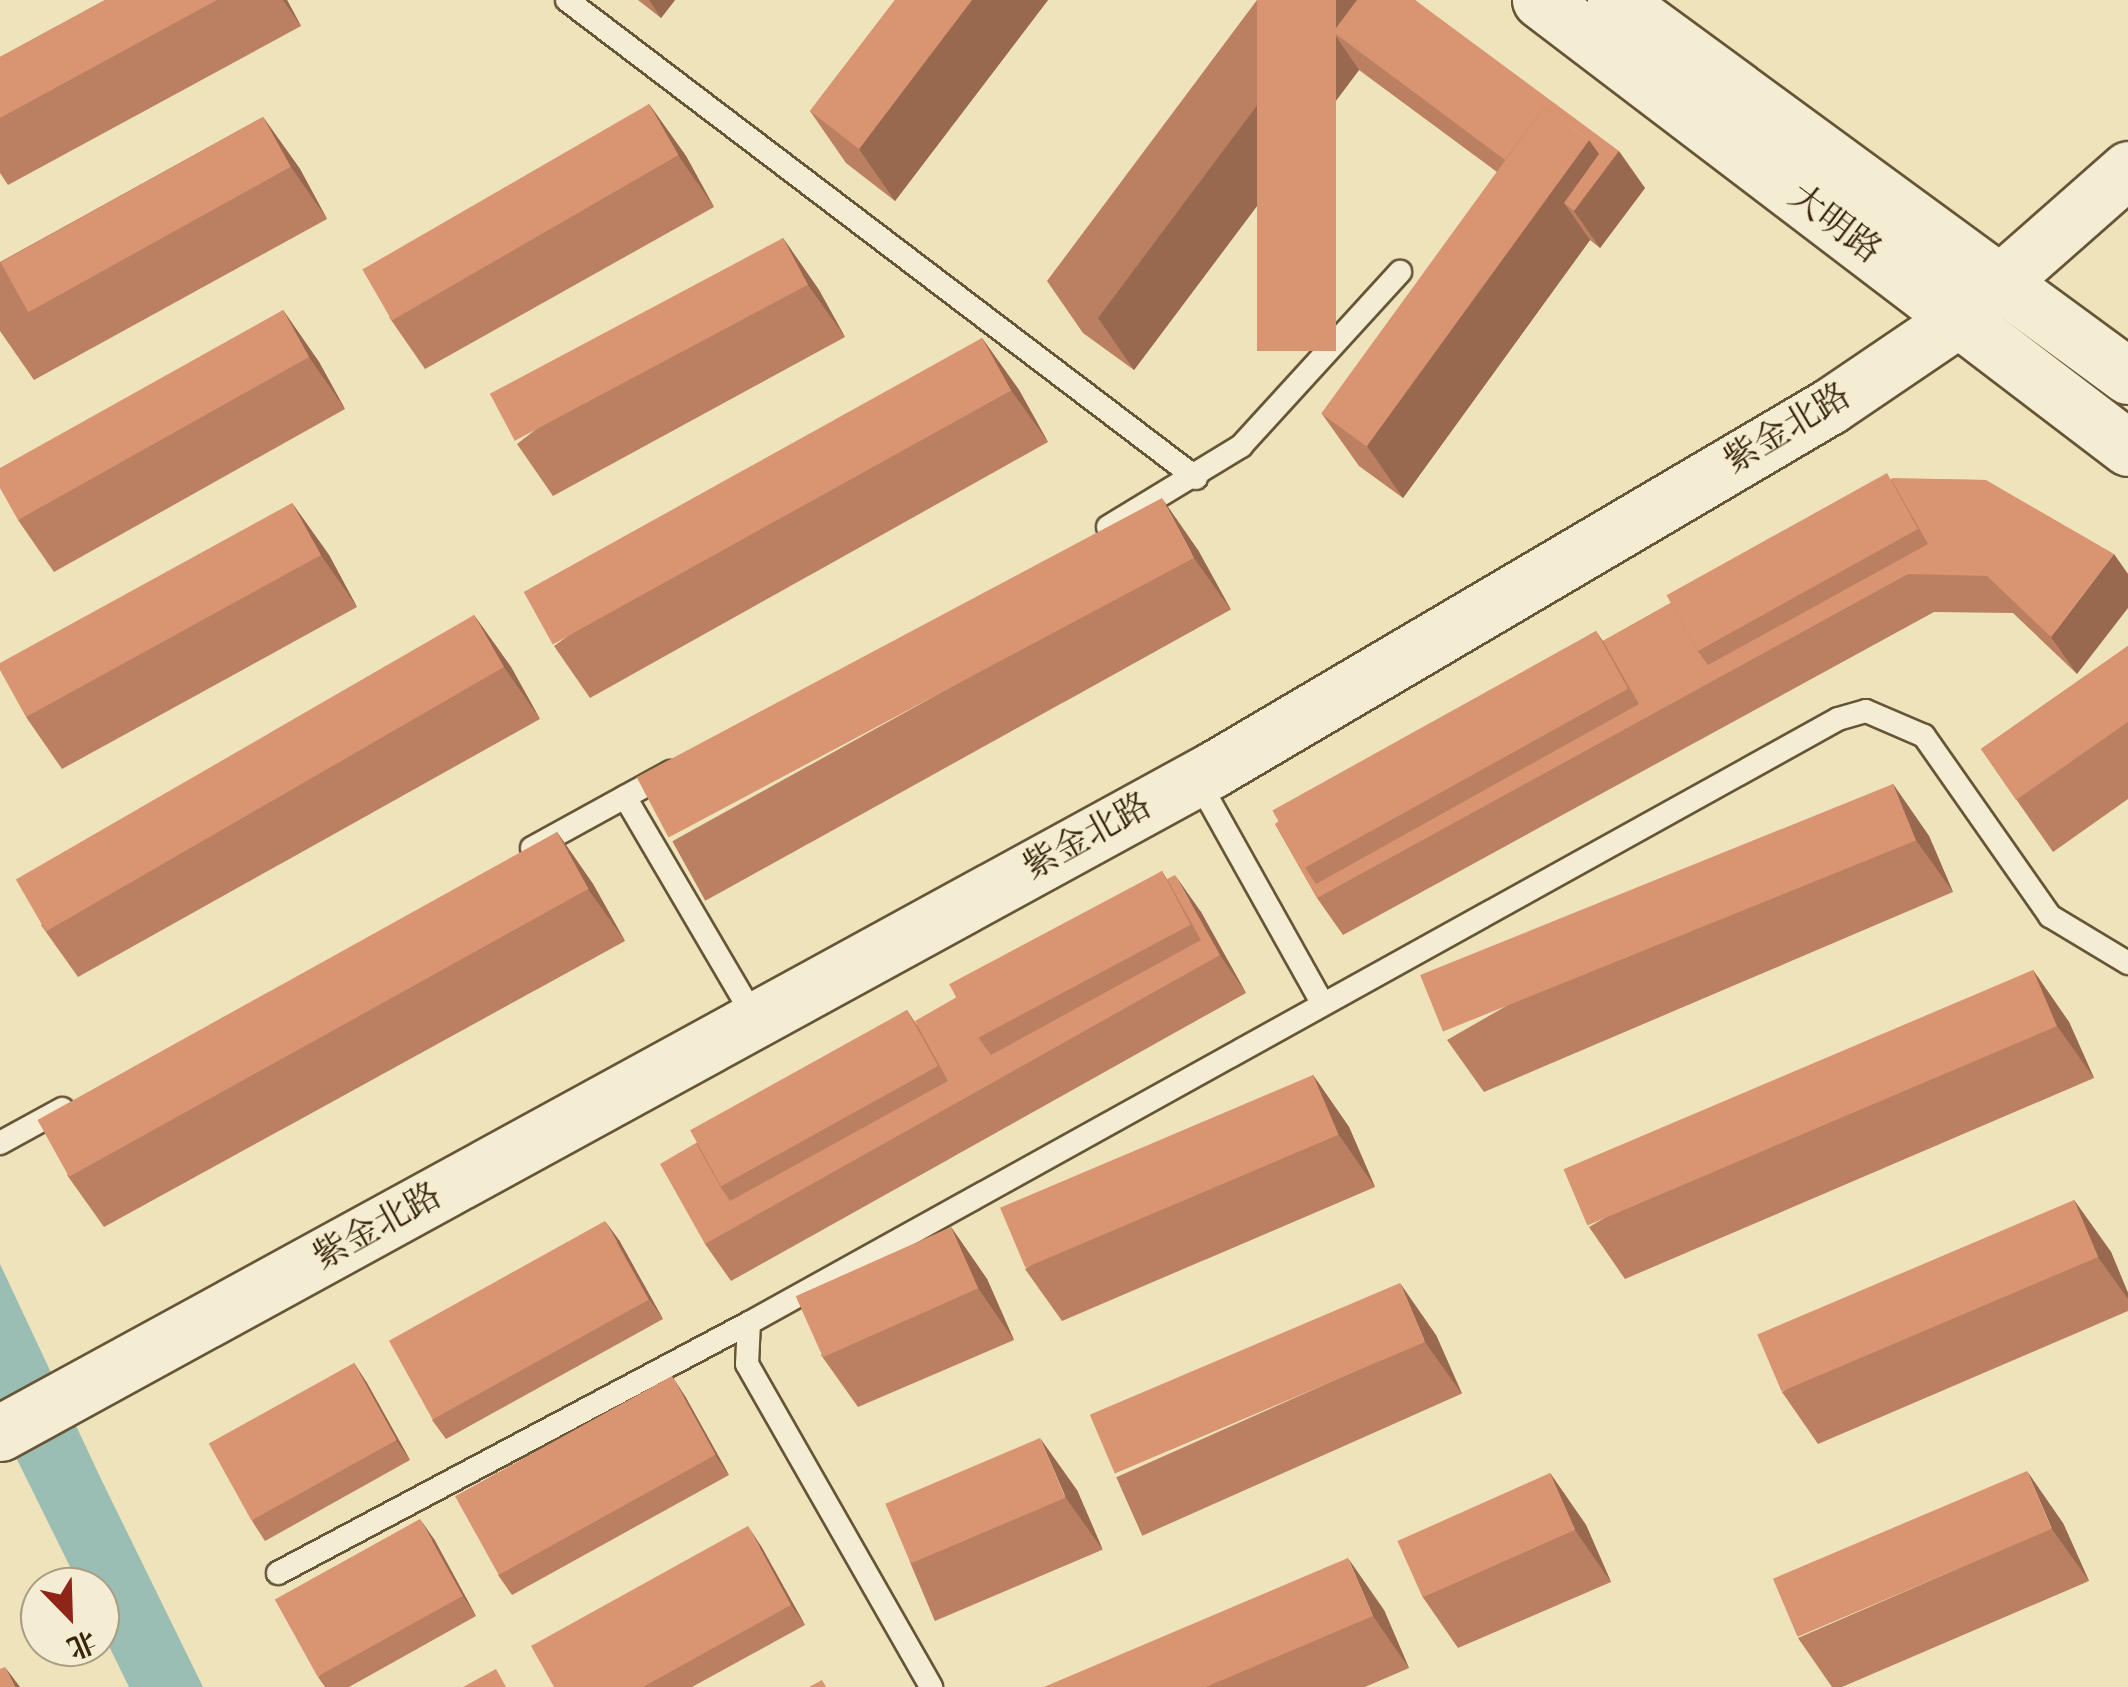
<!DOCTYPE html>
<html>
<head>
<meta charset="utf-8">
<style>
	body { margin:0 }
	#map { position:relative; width:2128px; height:1687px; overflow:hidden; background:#efe3bb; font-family:"Old Standard TT","Noto Serif SC",serif }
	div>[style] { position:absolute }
	.water>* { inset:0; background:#9abeb4 }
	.roads { filter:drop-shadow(2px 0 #665537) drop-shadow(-2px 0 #665537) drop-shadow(0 2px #665537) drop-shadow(0 -2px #665537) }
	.lane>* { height:22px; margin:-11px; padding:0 11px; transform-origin:11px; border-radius:11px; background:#f5edd3 }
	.secondary>* { height:55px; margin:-27.5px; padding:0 27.5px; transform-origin:27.5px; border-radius:27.5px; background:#f5edd3 }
	.wall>* { inset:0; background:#bb7f61; transform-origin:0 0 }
	.shaded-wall>* { inset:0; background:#98684f }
	.building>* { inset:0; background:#d99471; transform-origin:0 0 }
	span { translate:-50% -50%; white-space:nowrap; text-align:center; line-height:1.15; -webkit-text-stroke:8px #f5edd3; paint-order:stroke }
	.street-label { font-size:35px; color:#38260b }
	.north { position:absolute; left:20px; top:1567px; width:100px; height:100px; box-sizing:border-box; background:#f5edd3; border:2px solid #a99d83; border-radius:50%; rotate:157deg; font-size:28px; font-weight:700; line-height:40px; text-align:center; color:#38260b }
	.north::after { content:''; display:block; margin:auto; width:35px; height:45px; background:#8f2418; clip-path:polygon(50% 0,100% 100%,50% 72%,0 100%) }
</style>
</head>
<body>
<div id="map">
	<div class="water">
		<i style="clip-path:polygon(0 1264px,102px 1481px,203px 1687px,129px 1687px,100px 1628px,100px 1587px,80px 1587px,0 1425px)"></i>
	</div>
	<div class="roads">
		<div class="lane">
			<i style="left:567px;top:0;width:790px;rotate:37.23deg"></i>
			<i style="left:1108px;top:527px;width:156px;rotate:-31.3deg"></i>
			<i style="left:1241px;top:446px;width:236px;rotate:-47.6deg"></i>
			<i style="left:1197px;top:779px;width:257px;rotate:60.8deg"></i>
			<i style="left:625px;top:797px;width:259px;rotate:59.6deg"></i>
			<i style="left:532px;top:848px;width:158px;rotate:-28.8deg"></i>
			<i style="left:0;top:1143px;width:71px;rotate:-28.7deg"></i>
			<i style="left:749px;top:1323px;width:41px;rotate:92.8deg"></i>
			<i style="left:747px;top:1364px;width:372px;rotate:60.3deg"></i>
			<i style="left:278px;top:1573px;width:533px;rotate:-27.96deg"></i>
			<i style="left:749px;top:1323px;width:1245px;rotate:-29.01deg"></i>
			<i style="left:1838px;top:719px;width:29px;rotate:-16deg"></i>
			<i style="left:1866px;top:711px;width:63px;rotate:23.3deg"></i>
			<i style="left:1924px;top:736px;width:220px;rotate:55deg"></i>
			<i style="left:2050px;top:916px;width:91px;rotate:31.1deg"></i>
		</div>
		<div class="secondary">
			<i style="left:1540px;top:0;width:739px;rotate:37.3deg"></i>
			<i style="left:1615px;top:0;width:636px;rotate:36.24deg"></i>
			<i style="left:0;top:1433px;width:1384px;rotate:-28.68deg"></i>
			<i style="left:1214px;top:769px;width:715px;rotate:-30.51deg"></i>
			<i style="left:1830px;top:406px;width:153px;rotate:-34.1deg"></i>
			<i style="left:1957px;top:320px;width:228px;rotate:-41.4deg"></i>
		</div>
	</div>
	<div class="wall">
		<i style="clip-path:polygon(105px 0,287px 0,301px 26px,8px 185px,0 173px,0 57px)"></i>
		<i style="clip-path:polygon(638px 0,675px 0,661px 18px)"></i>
		<i style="clip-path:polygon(895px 0,1048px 0,895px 201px,846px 163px,810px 111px)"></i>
		<i style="clip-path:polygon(1257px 0,1415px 0,1645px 188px,1600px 248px,1590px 240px,1403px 498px,1359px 466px,1322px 414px,1497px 172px,1359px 70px,1134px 370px,1083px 333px,1047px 281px)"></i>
		<i style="clip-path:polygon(649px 104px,686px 156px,714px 207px,425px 369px,389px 317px)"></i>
		<i style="clip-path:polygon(263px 117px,300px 169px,327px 219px,34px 380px,0 331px,0 262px)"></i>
		<i style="clip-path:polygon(783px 238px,819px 290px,845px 337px,553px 496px,517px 444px)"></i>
		<i style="clip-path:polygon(283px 310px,319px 362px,345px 409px,54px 572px,18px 520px)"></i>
		<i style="clip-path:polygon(982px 338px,1019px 390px,1048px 442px,590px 698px,554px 646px)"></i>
		<i style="clip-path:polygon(1891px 479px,1986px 480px,2077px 674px,2013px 613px,1934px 612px,1343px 935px,1317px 898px,1275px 824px,1596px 631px,1603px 641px)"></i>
		<i style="clip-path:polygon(292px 503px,329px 555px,357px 607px,62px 769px,26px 717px)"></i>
		<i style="left:1198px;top:550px;width:68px;height:601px;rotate:61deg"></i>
		<i style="clip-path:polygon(474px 615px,511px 667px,540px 719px,78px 977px,41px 925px)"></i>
		<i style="clip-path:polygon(2128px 646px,2128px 799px,2053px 852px,1981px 749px)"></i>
		<i style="clip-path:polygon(1893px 784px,1929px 836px,1953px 892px,1484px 1092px,1447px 1040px)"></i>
		<i style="clip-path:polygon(557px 832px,593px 884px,625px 941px,104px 1227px,67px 1175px)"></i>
		<i style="clip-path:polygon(1162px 871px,1167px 879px,1201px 912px,1246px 993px,731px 1281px,705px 1244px,696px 1143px,907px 1010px,917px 1025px,957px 997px)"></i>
		<i style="clip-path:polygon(2033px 970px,2069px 1022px,2094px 1078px,1625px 1279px,1589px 1227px)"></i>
		<i style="clip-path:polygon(1313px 1075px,1349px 1127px,1375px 1187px,1062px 1321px,1025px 1269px)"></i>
		<i style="clip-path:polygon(2074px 1200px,2111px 1252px,2128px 1293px,2128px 1311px,1818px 1444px,1782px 1392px)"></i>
		<i style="clip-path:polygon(951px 1227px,987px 1279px,1014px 1340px,858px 1407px,821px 1355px)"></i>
		<i style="clip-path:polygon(619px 1240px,663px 1319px,446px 1439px,432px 1420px)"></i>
		<i style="left:1436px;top:1335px;width:64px;height:350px;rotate:66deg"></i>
		<i style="clip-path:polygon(354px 1363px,367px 1383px,410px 1460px,265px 1541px,252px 1521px)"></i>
		<i style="clip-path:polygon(685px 1396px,729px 1475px,512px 1595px,498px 1575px)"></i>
		<i style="clip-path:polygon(1550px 1473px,1586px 1525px,1611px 1582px,1458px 1648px,1422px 1596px)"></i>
		<i style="left:1077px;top:1490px;width:65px;height:182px;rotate:67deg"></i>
		<i style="clip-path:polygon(2063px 1523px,2089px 1581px,1842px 1687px,1832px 1687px,1798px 1638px)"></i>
		<i style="clip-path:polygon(434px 1539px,476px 1616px,349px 1687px,325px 1687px,318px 1677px)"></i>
		<i style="clip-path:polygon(761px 1546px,805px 1625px,692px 1687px,554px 1687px)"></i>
		<i style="clip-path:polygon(1384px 1610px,1409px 1668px,1365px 1687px,1044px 1687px)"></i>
	</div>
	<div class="shaded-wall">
		<i style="clip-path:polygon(283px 0,287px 0,301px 26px)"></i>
		<i style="clip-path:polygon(649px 0,675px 0,661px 18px)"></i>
		<i style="clip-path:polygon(972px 0,1048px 0,895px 201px,859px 149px)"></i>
		<i style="clip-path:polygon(1336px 0,1385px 0,1333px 32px,1359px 70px,1134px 370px,1098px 318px)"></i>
		<i style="clip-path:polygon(649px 104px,686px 156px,714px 207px,678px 155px)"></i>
		<i style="clip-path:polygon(263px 117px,300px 169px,327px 219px,291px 167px)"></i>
		<i style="clip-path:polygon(1589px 140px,1619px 151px,1645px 188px,1600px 248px,1574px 211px,1564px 203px,1590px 240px,1403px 498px,1367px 446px)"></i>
		<i style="clip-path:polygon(783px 238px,819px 290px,845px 337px,808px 285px)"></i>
		<i style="clip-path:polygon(283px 310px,319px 362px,345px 409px,309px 357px)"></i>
		<i style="clip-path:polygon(982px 338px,1019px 390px,1048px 442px,1011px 390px)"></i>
		<i style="clip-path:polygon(1162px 498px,1198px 550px,1231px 610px,1194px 558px)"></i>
		<i style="clip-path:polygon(292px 503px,329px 555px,357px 607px,321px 555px)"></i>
		<i style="clip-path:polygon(2114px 554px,2128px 574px,2128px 608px,2077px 674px,2051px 637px)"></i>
		<i style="clip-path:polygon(474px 615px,511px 667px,540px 719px,504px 667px)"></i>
		<i style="clip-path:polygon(1893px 784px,1929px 836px,1953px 892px,1916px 840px)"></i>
		<i style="clip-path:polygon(557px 832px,593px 884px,625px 941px,588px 889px)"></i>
		<i style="clip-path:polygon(1175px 875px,1201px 912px,1246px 993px,1220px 955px)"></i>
		<i style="clip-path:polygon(2033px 970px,2069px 1022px,2094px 1078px,2057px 1026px)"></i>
		<i style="clip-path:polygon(1313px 1075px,1349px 1127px,1375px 1187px,1339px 1135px)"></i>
		<i style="clip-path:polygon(2074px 1200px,2111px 1252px,2128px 1293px,2128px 1299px,2098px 1257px)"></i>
		<i style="clip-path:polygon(605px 1221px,619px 1240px,663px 1319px,649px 1299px)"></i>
		<i style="clip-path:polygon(951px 1227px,987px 1279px,1014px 1340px,978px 1288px)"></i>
		<i style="clip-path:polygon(1400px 1283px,1436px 1335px,1462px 1394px,1425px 1342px)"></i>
		<i style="clip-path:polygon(354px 1363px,367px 1383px,410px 1460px,396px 1440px)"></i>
		<i style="clip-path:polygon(672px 1376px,685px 1396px,729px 1475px,715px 1455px)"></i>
		<i style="clip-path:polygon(1040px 1438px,1077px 1490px,1103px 1550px,1066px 1498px)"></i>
		<i style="clip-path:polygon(2027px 1471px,2063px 1523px,2089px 1581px,2052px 1529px)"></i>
		<i style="clip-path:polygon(1550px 1473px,1586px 1525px,1611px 1582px,1575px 1530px)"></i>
		<i style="clip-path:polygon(420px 1519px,434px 1539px,476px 1616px,463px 1596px)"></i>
		<i style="clip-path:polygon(748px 1526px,761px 1546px,805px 1625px,791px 1605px)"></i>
		<i style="clip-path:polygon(1348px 1558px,1384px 1610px,1409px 1668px,1373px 1616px)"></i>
		<i style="clip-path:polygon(5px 1667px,20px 1687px,15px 1687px)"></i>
	</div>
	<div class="building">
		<i style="clip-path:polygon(105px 0,217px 0,0 118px,0 57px)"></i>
		<i style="clip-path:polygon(895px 0,972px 0,859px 149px,810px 111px)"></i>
		<i style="left:1257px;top:0;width:79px;height:351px"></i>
		<i style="clip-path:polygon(1357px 0,1415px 0,1619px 151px,1574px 211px,1564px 203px,1599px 154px,1589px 140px,1544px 107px,1505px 160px,1333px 32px)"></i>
		<i style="left:649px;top:104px;width:59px;height:331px;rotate:60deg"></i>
		<i style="left:1544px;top:107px;width:56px;height:379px;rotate:36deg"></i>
		<i style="left:263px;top:117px;width:57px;height:300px;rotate:61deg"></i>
		<i style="left:783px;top:238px;width:53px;height:332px;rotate:62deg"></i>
		<i style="clip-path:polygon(283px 310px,309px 357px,18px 520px,0 488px,0 468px)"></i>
		<i style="left:982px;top:338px;width:60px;height:524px;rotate:61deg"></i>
		<i style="left:1887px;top:473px;width:64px;height:252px;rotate:61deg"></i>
		<i style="clip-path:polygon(1893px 478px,1986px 480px,2114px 554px,2051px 637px,1987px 576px,1908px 574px,1317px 898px,1275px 824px,1279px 821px,1306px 869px,1316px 884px,1639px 704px,1603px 641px,1671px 603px,1697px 650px,1708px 665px,1928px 544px,1891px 479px)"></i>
		<i style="left:1162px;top:498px;width:68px;height:595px;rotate:62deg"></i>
		<i style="clip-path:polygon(292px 503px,321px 555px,26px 717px,0 670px,0 663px)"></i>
		<i style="left:474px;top:615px;width:60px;height:529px;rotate:60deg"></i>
		<i style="left:1596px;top:631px;width:66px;height:370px;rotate:61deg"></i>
		<i style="clip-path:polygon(2128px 646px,2128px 722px,2016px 800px,1981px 749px)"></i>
		<i style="left:1893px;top:784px;width:61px;height:510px;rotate:68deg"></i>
		<i style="left:557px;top:832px;width:65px;height:594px;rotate:61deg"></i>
		<i style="left:1162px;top:871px;width:61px;height:241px;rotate:62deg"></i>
		<i style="clip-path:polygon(1175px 875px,1220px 955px,705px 1244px,660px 1164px,696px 1143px,720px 1186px,730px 1201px,948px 1081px,915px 1021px,957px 997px,980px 1040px,991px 1055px,1201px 940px,1167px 879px)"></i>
		<i style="left:2033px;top:970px;width:61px;height:510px;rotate:67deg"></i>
		<i style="left:907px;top:1010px;width:64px;height:248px;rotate:61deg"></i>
		<i style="left:1313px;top:1075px;width:65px;height:340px;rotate:67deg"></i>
		<i style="left:2074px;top:1200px;width:62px;height:344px;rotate:67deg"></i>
		<i style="left:605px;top:1221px;width:90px;height:247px;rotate:61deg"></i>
		<i style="left:951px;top:1227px;width:67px;height:170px;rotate:66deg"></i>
		<i style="left:1400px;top:1283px;width:64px;height:337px;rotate:67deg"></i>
		<i style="left:354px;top:1363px;width:88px;height:166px;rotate:61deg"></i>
		<i style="left:672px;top:1376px;width:90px;height:248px;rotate:61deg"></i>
		<i style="left:1040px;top:1438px;width:65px;height:168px;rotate:67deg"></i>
		<i style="left:2027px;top:1471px;width:63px;height:276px;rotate:67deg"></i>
		<i style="left:1550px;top:1473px;width:62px;height:167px;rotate:66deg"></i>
		<i style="left:420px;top:1519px;width:88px;height:166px;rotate:61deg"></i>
		<i style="clip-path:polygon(748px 1526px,791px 1605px,643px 1687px,554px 1687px,531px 1646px)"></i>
		<i style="clip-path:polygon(1348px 1558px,1373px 1616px,1206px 1687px,1044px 1687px)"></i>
		<i style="clip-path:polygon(5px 1667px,15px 1687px,0 1687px,0 1669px)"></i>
		<i style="clip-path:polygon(496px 1669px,506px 1687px,463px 1687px)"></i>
		<i style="clip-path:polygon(822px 1680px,826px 1687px,809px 1687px)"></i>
	</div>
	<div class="street-label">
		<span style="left:1834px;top:225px;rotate:37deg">大明路</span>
		<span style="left:1788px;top:430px;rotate:-31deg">紫金北路</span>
		<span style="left:1088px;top:838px;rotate:-29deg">紫金北路</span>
		<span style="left:378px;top:1228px;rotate:-29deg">紫金北路</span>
	</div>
	<div class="north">北</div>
</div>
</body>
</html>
